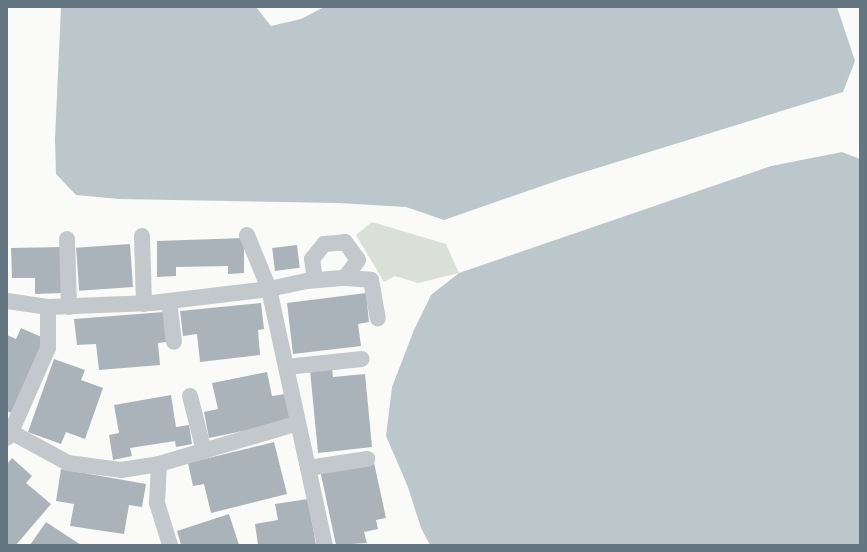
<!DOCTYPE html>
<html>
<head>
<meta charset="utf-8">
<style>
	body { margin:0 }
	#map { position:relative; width:867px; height:552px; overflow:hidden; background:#fafaf8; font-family:Karla,sans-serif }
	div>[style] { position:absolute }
	.green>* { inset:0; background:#dadfd7 }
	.water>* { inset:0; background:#bbc7cb }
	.building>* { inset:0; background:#aab3b9; transform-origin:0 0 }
	.minor>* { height:16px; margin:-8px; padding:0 8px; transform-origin:8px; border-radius:8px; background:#c3c8cc }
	span { translate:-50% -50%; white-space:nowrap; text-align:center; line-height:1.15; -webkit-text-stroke:4px #fff; paint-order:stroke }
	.frame { position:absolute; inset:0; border:8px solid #657683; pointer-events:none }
</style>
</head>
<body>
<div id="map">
	<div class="green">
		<i style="clip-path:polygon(372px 222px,446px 244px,459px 273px,418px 283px,395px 276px,384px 282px,356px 235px)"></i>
	</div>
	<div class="water">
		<i style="clip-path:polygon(61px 7px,256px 7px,271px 26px,301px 19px,324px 7px,837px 7px,855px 61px,843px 92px,565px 178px,444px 220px,406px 207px,338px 203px,119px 199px,76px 195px,56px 174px,55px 139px)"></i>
		<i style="clip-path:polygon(842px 152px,860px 159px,860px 545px,430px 545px,421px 528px,408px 487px,386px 436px,392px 387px,414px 330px,431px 295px,459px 273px,771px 166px)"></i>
	</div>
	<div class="building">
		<i style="clip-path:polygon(244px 238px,244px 273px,228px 274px,228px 266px,176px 267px,176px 276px,157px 277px,157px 241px)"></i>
		<i style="left:130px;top:244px;width:43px;height:54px;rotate:86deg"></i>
		<i style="left:297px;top:245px;width:23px;height:25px;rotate:83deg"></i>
		<i style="clip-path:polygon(62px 247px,63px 293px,35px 294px,35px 278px,12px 278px,11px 248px)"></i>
		<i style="clip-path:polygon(366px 293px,369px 322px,358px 324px,361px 346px,293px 354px,287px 303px)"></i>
		<i style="clip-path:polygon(261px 303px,264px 329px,258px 330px,260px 355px,200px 362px,197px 334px,183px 336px,180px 311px)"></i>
		<i style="clip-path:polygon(164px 312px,166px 342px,158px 343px,160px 365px,99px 370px,96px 344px,77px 345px,74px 319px)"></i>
		<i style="clip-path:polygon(21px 328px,46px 339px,11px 413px,7px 411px,7px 335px,16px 339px)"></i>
		<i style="clip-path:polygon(54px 359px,85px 370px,81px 380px,103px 388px,85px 439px,66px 432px,61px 444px,28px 432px)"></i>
		<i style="clip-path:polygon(332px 368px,333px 377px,365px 374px,372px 447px,318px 453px,310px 370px)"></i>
		<i style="clip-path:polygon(267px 372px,272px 396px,285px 394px,291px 421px,209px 438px,204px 412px,218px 409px,212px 383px)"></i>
		<i style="clip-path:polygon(171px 395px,176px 427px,189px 425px,192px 444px,176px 447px,175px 441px,130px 448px,132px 456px,113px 460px,109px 435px,119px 433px,114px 405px)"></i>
		<i style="clip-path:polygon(274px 442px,287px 494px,211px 513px,204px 484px,193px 486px,188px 463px)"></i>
		<i style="clip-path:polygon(12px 458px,32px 476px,26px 483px,51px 504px,16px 545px,7px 545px,7px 464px)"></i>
		<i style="clip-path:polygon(373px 458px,386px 518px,376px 520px,378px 529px,364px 532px,367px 543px,336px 545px,320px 470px)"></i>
		<i style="clip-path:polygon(61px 469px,146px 484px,142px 507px,129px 505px,124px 534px,70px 526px,74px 504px,56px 501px)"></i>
		<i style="clip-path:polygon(308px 499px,316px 545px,258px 545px,255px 524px,278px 520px,275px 504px)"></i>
		<i style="clip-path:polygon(229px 514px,239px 545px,181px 545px,177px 531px)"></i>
		<i style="clip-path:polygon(46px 522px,81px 545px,30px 545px)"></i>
	</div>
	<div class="minor">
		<i style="left:247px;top:235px;width:58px;rotate:67.8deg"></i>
		<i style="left:269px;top:289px;width:262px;rotate:77.7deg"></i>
		<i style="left:142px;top:236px;width:68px;rotate:88.3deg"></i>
		<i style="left:67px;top:239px;width:68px;rotate:88.3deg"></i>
		<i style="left:315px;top:280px;width:21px;rotate:-98deg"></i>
		<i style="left:312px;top:259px;width:19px;rotate:-51deg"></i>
		<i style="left:324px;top:244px;width:21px;rotate:-5deg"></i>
		<i style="left:345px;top:242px;width:22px;rotate:54deg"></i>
		<i style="left:358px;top:260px;width:22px;rotate:126deg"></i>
		<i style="left:7px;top:301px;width:41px;rotate:8.3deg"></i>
		<i style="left:48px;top:307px;width:41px;rotate:90deg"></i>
		<i style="left:48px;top:348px;width:92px;rotate:113.8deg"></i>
		<i style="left:11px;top:432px;width:7px;rotate:124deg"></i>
		<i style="left:169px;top:301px;width:41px;rotate:83deg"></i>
		<i style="left:48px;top:307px;width:104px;rotate:-2.2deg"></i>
		<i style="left:152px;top:303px;width:118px;rotate:-6.8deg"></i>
		<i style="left:269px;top:289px;width:39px;rotate:-12deg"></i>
		<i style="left:307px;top:281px;width:38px;rotate:-5deg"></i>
		<i style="left:345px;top:278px;width:26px;rotate:4deg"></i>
		<i style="left:371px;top:280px;width:39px;rotate:80deg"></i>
		<i style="left:286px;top:367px;width:76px;rotate:-6deg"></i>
		<i style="left:190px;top:396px;width:57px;rotate:75.7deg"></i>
		<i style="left:11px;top:432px;width:65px;rotate:28.5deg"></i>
		<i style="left:68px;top:463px;width:53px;rotate:7.5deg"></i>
		<i style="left:121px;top:470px;width:38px;rotate:-9deg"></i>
		<i style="left:308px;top:468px;width:60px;rotate:-8.7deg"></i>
		<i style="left:170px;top:545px;width:44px;rotate:-107.2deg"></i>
		<i style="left:157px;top:503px;width:39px;rotate:-87deg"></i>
		<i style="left:159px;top:464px;width:145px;rotate:-16.4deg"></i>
	</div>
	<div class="frame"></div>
</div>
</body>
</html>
